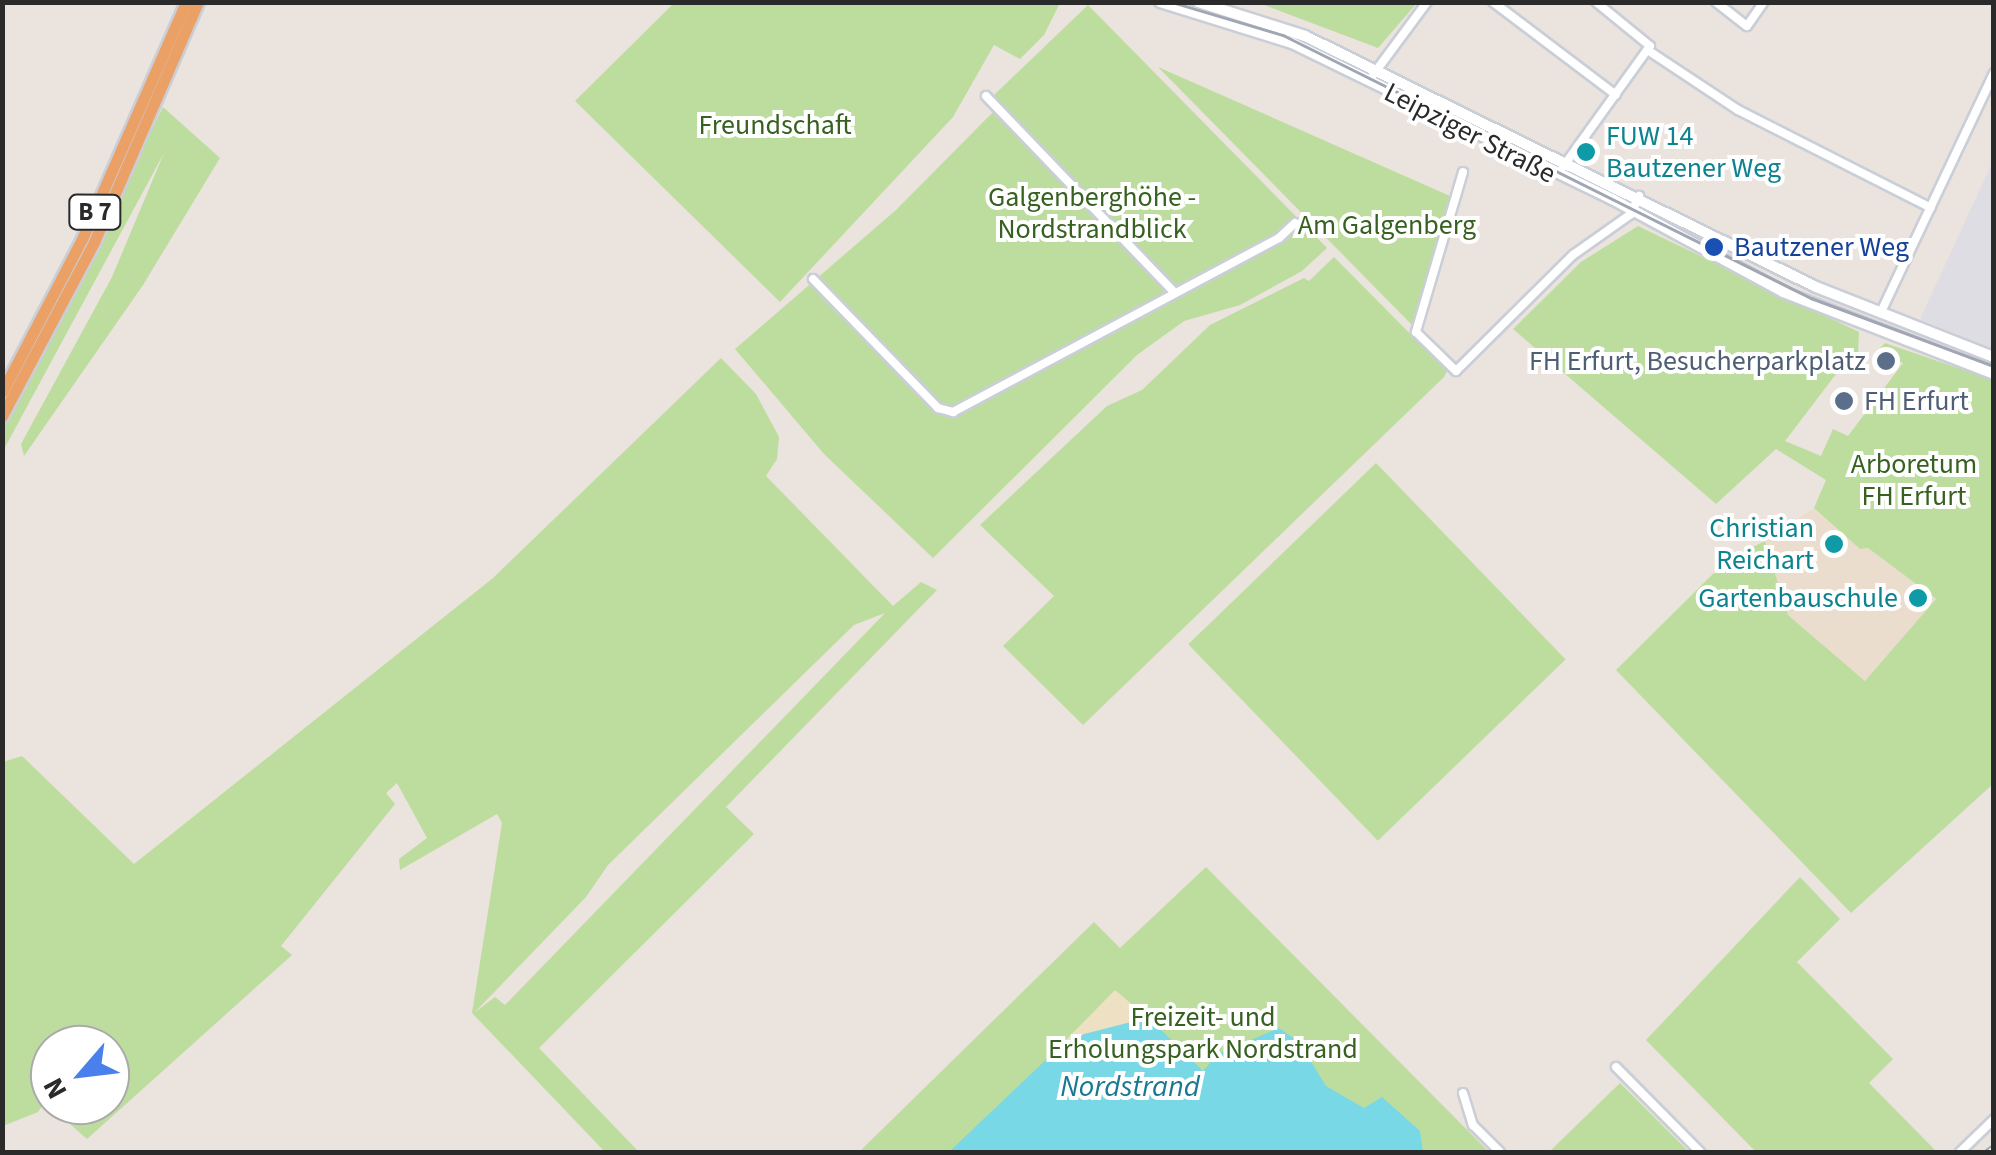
<!DOCTYPE html>
<html>
<head>
<meta charset="utf-8">
<style>
	body { margin:0 }
	#map { position:relative; width:1996px; height:1155px; overflow:hidden; background:#ebe3dd; font-family:"Source Sans 3",sans-serif }
	div>[style] { position:absolute }
	.industrial>* { inset:0; background:#dedde4 }
	.education>* { inset:0; background:#ebddce }
	.green>* { inset:0; background:#bddd9e; transform-origin:0 0 }
	.sand>* { inset:0; background:#ede0c3 }
	.water>* { inset:0; background:#78d8e5 }
	.round { border-radius:50% }
	.roads { filter:drop-shadow(2px 0 #c9ced7) drop-shadow(-2px 0 #c9ced7) drop-shadow(0 2px #c9ced7) drop-shadow(0 -2px #c9ced7) }
	.minor>* { height:8px; margin:-4px; padding:0 4px; transform-origin:4px; border-radius:4px; background:#fff }
	.secondary>* { height:10px; margin:-5px; padding:0 5px; transform-origin:5px; border-radius:5px; background:#fff }
	.trunk>* { height:11px; margin:-5.5px; padding:0 5.5px; transform-origin:5.5px; border-radius:5.5px; background:#eba065 }
	.tram>* { height:2.5px; margin:-1.25px; padding:0 1.25px; transform-origin:1.25px; border-radius:1.25px; background:#a0a6b3 }
	.rail>* { height:6px; margin-top:-3px; transform-origin:0; background:repeating-linear-gradient(90deg,#fff 0 8px,#a0a6b3 0 16px); box-sizing:border-box; border-block:2px solid #a0a6b3 }
	.dots>* { width:28px; height:28px; translate:-50% -50%; box-sizing:border-box; border:5px solid #fff; border-radius:50% }
	span { translate:-50% -50%; white-space:nowrap; text-align:center; line-height:1.15; -webkit-text-stroke:8px #fff; paint-order:stroke }
	.shield-label span { padding:2px 8px; background:#fff; border:2px solid; border-radius:8px; -webkit-text-stroke-width:0 }
	.shield-label { font-size:25px; color:#2a2a2a; font-weight:700 }
	.park-label { font-size:28px; color:#376120 }
	.street-label { font-size:28px; color:#2a2a2a }
	.culture-label { font-size:28px; color:#0d838f }
	.left { translate:0 -50%; text-align:left }
	.right { translate:-100% -50%; text-align:right }
	.transit-label { font-size:28px; color:#164399 }
	.service-label { font-size:28px; color:#4e5e75 }
	.water-label { font-size:30px; color:#187990; font-style:italic }
	.frame { position:absolute; inset:0; border:5px solid #2a2a2a; pointer-events:none }
	.north { position:absolute; left:30px; top:1025px; width:100px; height:100px; box-sizing:border-box; background:#fff; border:2px solid #aaa; border-radius:50%; rotate:242deg; font-size:28px; font-weight:700; line-height:40px; text-align:center; color:#2a2a2a }
	.north::after { content:''; display:block; margin:auto; width:35px; height:45px; background:#4a80eb; clip-path:polygon(50% 0,100% 100%,50% 72%,0 100%) }
</style>
</head>
<body>
<div id="map">
	<div class="industrial">
		<i style="clip-path:polygon(1993px 161px,1993px 349px,1920px 319px)"></i>
	</div>
	<div class="education">
		<i style="clip-path:polygon(1814px 508px,1860px 549px,1867px 547px,1936px 600px,1865px 681px,1788px 615px,1765px 541px)"></i>
	</div>
	<div class="green">
		<i style="clip-path:polygon(675px 2px,1060px 2px,1060px 3px,1044px 35px,1020px 59px,994px 45px,953px 117px,780px 302px,575px 101px)"></i>
		<i style="clip-path:polygon(1259px 3px,1417px 3px,1378px 48px)"></i>
		<i style="clip-path:polygon(1088px 5px,1327px 248px,1302px 271px,1240px 305px,1184px 321px,1137px 355px,933px 558px,824px 454px,735px 349px,896px 210px,1001px 104px,994px 95px)"></i>
		<i style="clip-path:polygon(1158px 67px,1450px 196px,1413px 326px)"></i>
		<i style="clip-path:polygon(163px 107px,220px 158px,143px 285px,24px 456px,21px 444px,112px 277px,164px 153px,3px 451px,3px 428px)"></i>
		<i style="clip-path:polygon(1638px 226px,1859px 332px,1858px 355px,1852px 353px,1785px 441px,1821px 456px,1833px 429px,1848px 436px,1903px 363px,1877px 351px,1885px 343px,1993px 380px,1993px 784px,1851px 913px,1616px 670px,1728px 559px,1765px 541px,1788px 615px,1865px 681px,1936px 599px,1868px 548px,1860px 549px,1814px 508px,1826px 480px,1776px 449px,1716px 504px,1513px 329px,1581px 262px)"></i>
		<i style="clip-path:polygon(1334px 257px,1447px 371px,1444px 377px,1083px 725px,1003px 646px,1054px 596px,980px 525px,1107px 406px,1142px 390px,1210px 325px,1304px 278px,1309px 281px)"></i>
		<i style="clip-path:polygon(evenodd,721px 358px,756px 394px,779px 437px,777px 459px,766px 476px,893px 606px,921px 582px,937px 590px,726px 807px,754px 834px,539px 1048px,639px 1152px,605px 1152px,472px 1013px,502px 823px,497px 814px,400px 870px,399px 859px,427px 838px,397px 783px,386px 793px,395px 804px,281px 946px,292px 955px,87px 1139px,45px 1102px,38px 1112px,3px 1126px,3px 762px,22px 756px,134px 864px,493px 578px,721px 358px,885px 613px,505px 1005px,495px 997px,475px 1012px,586px 897px,608px 865px,854px 625px,885px 613px,721px 358px,50px 1045px,110px 1045px,110px 1105px,50px 1105px,50px 1045px)"></i>
		<i style="left:1376px;top:463px;width:273px;height:261px;rotate:46deg"></i>
		<i style="clip-path:polygon(1206px 867px,1489px 1152px,859px 1152px,1094px 922px,1120px 948px)"></i>
		<i style="clip-path:polygon(1800px 877px,1840px 919px,1797px 962px,1893px 1059px,1869px 1083px,1937px 1152px,1756px 1152px,1646px 1040px)"></i>
		<i style="clip-path:polygon(1620px 1083px,1689px 1152px,1549px 1152px)"></i>
	</div>
	<div class="sand">
		<i style="clip-path:polygon(1115px 990px,1153px 1022px,1084px 1034px,1056px 1050px)"></i>
	</div>
	<div class="water">
		<i class="round" style="left:1905px;top:392px;width:22px;height:22px"></i>
		<i style="clip-path:polygon(1139px 1020px,1153px 1022px,1203px 1071px,1218px 1054px,1279px 1028px,1299px 1042px,1326px 1086px,1364px 1108px,1382px 1097px,1420px 1131px,1423px 1152px,949px 1152px,1056px 1050px,1084px 1034px)"></i>
	</div>
	<div class="roads">
		<div class="minor">
			<i style="left:1493px;top:2px;width:154px;rotate:37.1deg"></i>
			<i style="left:1716px;top:2px;width:39px;rotate:38deg"></i>
			<i style="left:1747px;top:26px;width:29px;rotate:-55deg"></i>
			<i style="left:1649px;top:51px;width:107px;rotate:33.5deg"></i>
			<i style="left:1738px;top:110px;width:216px;rotate:26.9deg"></i>
			<i style="left:1373px;top:75px;width:91px;rotate:-53.5deg"></i>
			<i style="left:986px;top:96px;width:269px;rotate:46.2deg"></i>
			<i style="left:1563px;top:167px;width:149px;rotate:-54.3deg"></i>
			<i style="left:1650px;top:46px;width:70px;rotate:-140.8deg"></i>
			<i style="left:1463px;top:172px;width:167px;rotate:106.4deg"></i>
			<i style="left:1416px;top:332px;width:56px;rotate:44.3deg"></i>
			<i style="left:1456px;top:371px;width:165px;rotate:-44.8deg"></i>
			<i style="left:1573px;top:255px;width:71px;rotate:-35.3deg"></i>
			<i style="left:1631px;top:214px;width:20px;rotate:-66deg"></i>
			<i style="left:813px;top:279px;width:180px;rotate:45.9deg"></i>
			<i style="left:938px;top:408px;width:16px;rotate:15deg"></i>
			<i style="left:953px;top:412px;width:370px;rotate:-28.1deg"></i>
			<i style="left:1279px;top:238px;width:22px;rotate:-43deg"></i>
			<i style="left:1881px;top:312px;width:264px;rotate:-64.7deg"></i>
			<i style="left:1616px;top:1067px;width:120px;rotate:45.3deg"></i>
			<i style="left:1463px;top:1093px;width:34px;rotate:73deg"></i>
			<i style="left:1473px;top:1125px;width:38px;rotate:45deg"></i>
			<i style="left:1960px;top:1152px;width:47px;rotate:-44.1deg"></i>
		</div>
		<div class="secondary">
			<i style="left:1160px;top:2px;width:138px;rotate:17.3deg"></i>
			<i style="left:1292px;top:43px;width:356px;rotate:26deg"></i>
			<i style="left:1612px;top:199px;width:195px;rotate:28.5deg"></i>
			<i style="left:1783px;top:292px;width:226px;rotate:21.2deg"></i>
			<i style="left:1198px;top:2px;width:112px;rotate:17.6deg"></i>
			<i style="left:1305px;top:36px;width:569px;rotate:26.16deg"></i>
			<i style="left:1816px;top:287px;width:191px;rotate:21.5deg"></i>
		</div>
		<div class="trunk">
			<i style="left:2px;top:392px;width:173px;rotate:-62.4deg"></i>
			<i style="left:82px;top:239px;width:259px;rotate:-66.3deg"></i>
			<i style="left:2px;top:416px;width:197px;rotate:-62.1deg"></i>
			<i style="left:94px;top:242px;width:262px;rotate:-66.6deg"></i>
		</div>
	</div>
	<div class="tram">
		<i style="left:1172px;top:2px;width:116px;rotate:16.6deg"></i>
		<i style="left:1283px;top:35px;width:590px;rotate:26.48deg"></i>
		<i style="left:1811px;top:298px;width:195px;rotate:20.4deg"></i>
	</div>
	<div class="rail">
		<i style="left:1987px;top:1152px;width:9px;rotate:-36deg"></i>
	</div>
	<div class="dots">
		<i style="left:1586px;top:152px;background:#0f9aa8"></i>
		<i style="left:1714px;top:247px;background:#1a4fb4"></i>
		<i style="left:1886px;top:361px;background:#5c6f8a"></i>
		<i style="left:1844px;top:401px;background:#5c6f8a"></i>
		<i style="left:1834px;top:544px;background:#0f9aa8"></i>
		<i style="left:1918px;top:598px;background:#0f9aa8"></i>
	</div>
	<div class="shield-label">
		<span style="left:95px;top:212px">B 7</span>
	</div>
	<div class="park-label">
		<span style="left:775px;top:125px">Freundschaft</span>
		<span style="left:1092px;top:213px">Galgenberghöhe -<br>Nordstrandblick</span>
		<span style="left:1387px;top:225px">Am Galgenberg</span>
		<span style="left:1914px;top:480px">Arboretum<br>FH Erfurt</span>
		<span style="left:1203px;top:1033px">Freizeit- und<br>Erholungspark Nordstrand</span>
	</div>
	<div class="street-label">
		<span style="left:1470px;top:133px;rotate:27deg">Leipziger Straße</span>
	</div>
	<div class="culture-label">
		<span class="left" style="left:1606px;top:152px">FUW 14<br>Bautzener Weg</span>
		<span class="right" style="left:1814px;top:544px">Christian<br>Reichart</span>
		<span class="right" style="left:1898px;top:598px">Gartenbauschule</span>
	</div>
	<div class="transit-label">
		<span class="left" style="left:1734px;top:247px">Bautzener Weg</span>
	</div>
	<div class="service-label">
		<span class="right" style="left:1866px;top:361px">FH Erfurt, Besucherparkplatz</span>
		<span class="left" style="left:1864px;top:401px">FH Erfurt</span>
	</div>
	<div class="water-label">
		<span style="left:1130px;top:1087px">Nordstrand</span>
	</div>
	<div class="frame"></div>
	<div class="north">N</div>
</div>
</body>
</html>
